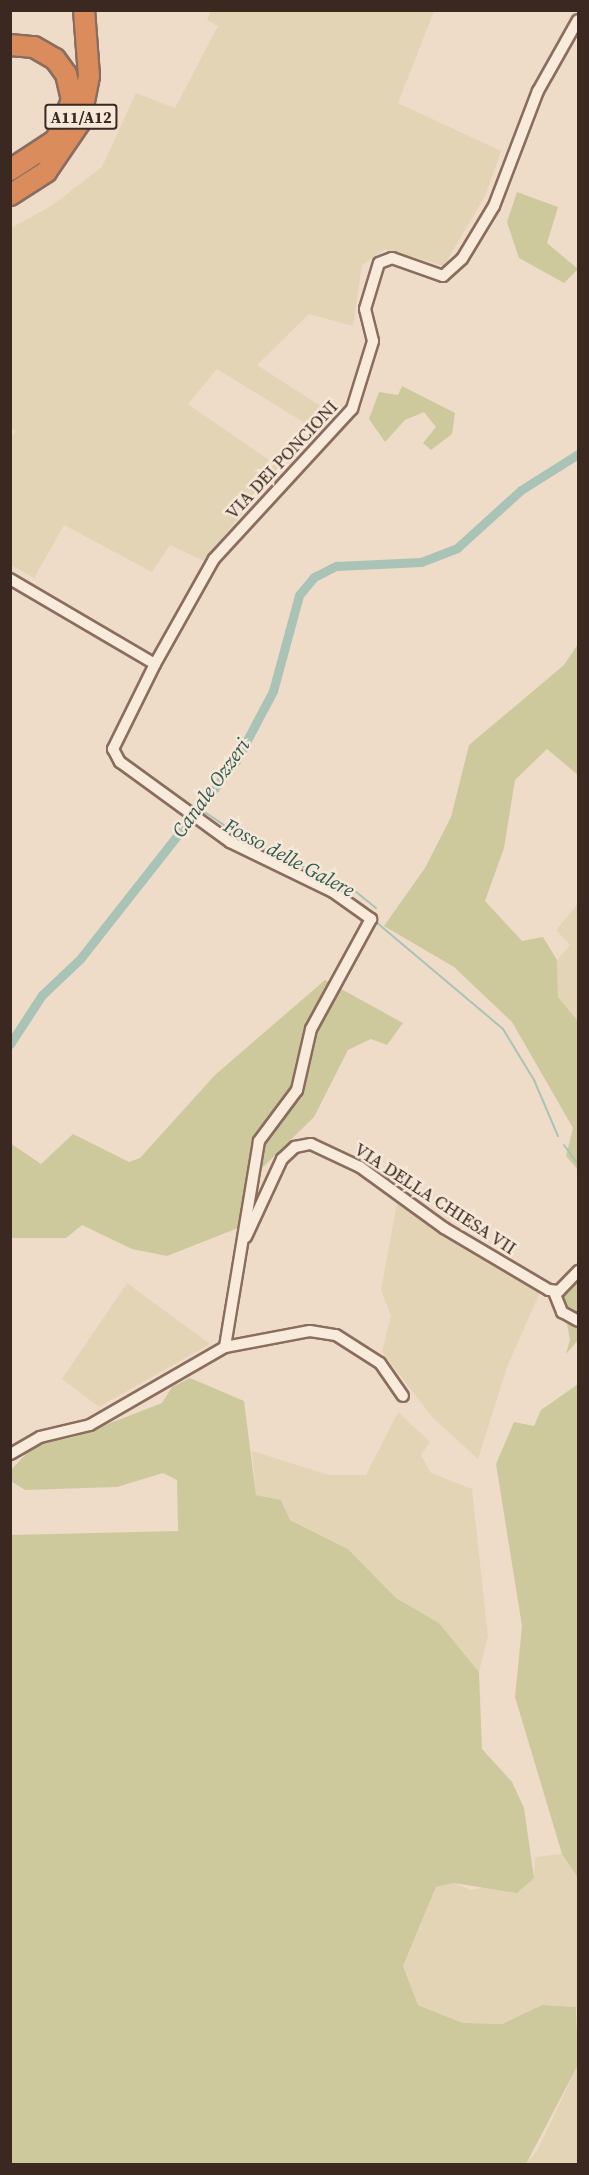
<!DOCTYPE html>
<html>
<head>
<meta charset="utf-8">
<style>
	body { margin:0 }
	#map { position:relative; width:589px; height:2175px; overflow:hidden; background:#eedcc9; font-family:"Source Serif 4",serif }
	div>[style] { position:absolute }
	.farmland>* { inset:0; background:#e4d4b6 }
	.green>* { inset:0; background:#cdc99c }
	.stream>* { height:2px; margin:-1px; padding:0 1px; transform-origin:1px; border-radius:1px; background:#aac3b7 }
	.canal>* { height:9px; margin:-4.5px; padding:0 4.5px; transform-origin:4.5px; border-radius:4.5px; background:#aac3b7 }
	.roads { filter:drop-shadow(2px 0 #8a6d5e) drop-shadow(-2px 0 #8a6d5e) drop-shadow(0 2px #8a6d5e) drop-shadow(0 -2px #8a6d5e) }
	.street>* { height:10px; margin:-5px; padding:0 5px; transform-origin:5px; border-radius:5px; background:#f9ebdc }
	.highway>* { height:20px; margin:-10px; padding:0 10px; transform-origin:10px; border-radius:10px; background:#da8c5d }
	span { translate:-50% -50%; white-space:nowrap; text-align:center; line-height:1.15; -webkit-text-stroke:5px #f6e8d8; paint-order:stroke }
	.shield-label span { padding:2px 4px; background:#f6e8d8; border:2px solid; border-radius:4px; -webkit-text-stroke-width:0 }
	.shield-label { font-size:16px; color:#3b2921; font-weight:700 }
	.street-label { font-size:18px; color:#3b2921 }
	.water-label { font-size:20px; color:#315b50; font-style:italic }
	.frame { position:absolute; inset:0; border:12px solid #3b2921; pointer-events:none }
</style>
</head>
<body>
<div id="map">
	<div class="farmland">
		<i style="clip-path:polygon(211px 10px,434px 11px,398px 103px,501px 151px,486px 194px,444px 266px,385px 249px,362px 265px,353px 326px,309px 314px,257px 365px,331px 413px,310px 426px,217px 369px,188px 404px,279px 467px,204px 561px,170px 545px,152px 572px,64px 525px,34px 578px,11px 565px,10px 439px,16px 431px,10px 428px,11px 228px,51px 206px,102px 167px,136px 93px,175px 108px,218px 26px,207px 20px)"></i>
		<i style="clip-path:polygon(577px 905px,578px 906px,578px 1021px,558px 997px,557px 960px,570px 945px,556px 930px)"></i>
		<i style="clip-path:polygon(397px 1203px,540px 1292px,507px 1367px,478px 1459px,433px 1418px,382px 1352px,391px 1316px,381px 1290px)"></i>
		<i style="clip-path:polygon(127px 1283px,210px 1344px,99px 1407px,62px 1379px)"></i>
		<i style="clip-path:polygon(398px 1412px,430px 1442px,421px 1455px,431px 1473px,472px 1489px,488px 1636px,479px 1672px,439px 1623px,396px 1598px,348px 1549px,290px 1520px,281px 1500px,256px 1495px,252px 1451px,329px 1475px,366px 1475px)"></i>
		<i style="clip-path:polygon(562px 1854px,578px 1878px,578px 2014px,576px 2007px,542px 2005px,502px 2024px,463px 2023px,418px 2005px,403px 1966px,436px 1887px,454px 1883px,471px 1890px,534px 1878px,535px 1857px)"></i>
		<i style="clip-path:polygon(578px 2065px,578px 2164px,526px 2164px,538px 2149px)"></i>
	</div>
	<div class="green">
		<i style="clip-path:polygon(517px 192px,558px 207px,547px 243px,578px 269px,564px 283px,519px 258px,507px 222px)"></i>
		<i style="clip-path:polygon(402px 386px,455px 413px,452px 434px,431px 450px,423px 443px,436px 427px,424px 412px,405px 420px,385px 442px,369px 419px,379px 392px,398px 395px)"></i>
		<i style="clip-path:polygon(578px 644px,578px 775px,547px 749px,515px 780px,504px 848px,485px 901px,522px 941px,543px 937px,557px 960px,558px 997px,578px 1021px,578px 1170px,566px 1156px,573px 1128px,512px 1022px,454px 967px,384px 926px,425px 868px,451px 817px,469px 745px,564px 665px)"></i>
		<i style="clip-path:polygon(325px 980px,403px 1023px,387px 1045px,371px 1039px,348px 1050px,314px 1117px,254px 1176px,238px 1228px,167px 1256px,132px 1249px,82px 1225px,66px 1238px,11px 1238px,10px 1143px,41px 1164px,73px 1134px,129px 1162px,140px 1158px,215px 1075px)"></i>
		<i style="clip-path:polygon(578px 1281px,578px 1340px,566px 1354px,570px 1340px,562px 1297px)"></i>
		<i style="clip-path:polygon(190px 1378px,244px 1401px,256px 1495px,281px 1500px,290px 1520px,348px 1549px,396px 1598px,439px 1623px,479px 1672px,482px 1749px,512px 1782px,524px 1808px,534px 1878px,517px 1893px,454px 1883px,436px 1887px,403px 1966px,418px 2005px,463px 2023px,502px 2024px,542px 2005px,576px 2007px,578px 2065px,526px 2164px,11px 2164px,10px 1535px,178px 1531px,177px 1480px,163px 1473px,117px 1487px,25px 1490px,11px 1481px,11px 1470px,36px 1443px,74px 1437px,162px 1403px,172px 1387px)"></i>
		<i style="clip-path:polygon(578px 1384px,578px 1878px,562px 1854px,515px 1697px,522px 1626px,496px 1464px,514px 1422px,534px 1426px,541px 1410px)"></i>
	</div>
	<div class="stream">
		<i style="left:200px;top:809px;width:58px;rotate:33.7deg"></i>
		<i style="left:248px;top:841px;width:118px;rotate:25deg"></i>
		<i style="left:355px;top:891px;width:27px;rotate:39deg"></i>
		<i style="left:376px;top:922px;width:166px;rotate:40.1deg"></i>
		<i style="left:503px;top:1029px;width:60px;rotate:58.7deg"></i>
		<i style="left:534px;top:1080px;width:61px;rotate:66.8deg"></i>
		<i style="left:564px;top:1145px;width:24px;rotate:54deg"></i>
	</div>
	<div class="canal">
		<i style="left:10px;top:1044px;width:59px;rotate:-56.9deg"></i>
		<i style="left:42px;top:995px;width:52px;rotate:-43.5deg"></i>
		<i style="left:80px;top:959px;width:252px;rotate:-51.8deg"></i>
		<i style="left:236px;top:761px;width:79px;rotate:-62.1deg"></i>
		<i style="left:273px;top:691px;width:99px;rotate:-74.8deg"></i>
		<i style="left:299px;top:595px;width:23px;rotate:-50deg"></i>
		<i style="left:314px;top:577px;width:25px;rotate:-27deg"></i>
		<i style="left:336px;top:566px;width:85px;rotate:-2.7deg"></i>
		<i style="left:421px;top:562px;width:39px;rotate:-21deg"></i>
		<i style="left:457px;top:548px;width:86px;rotate:-42.2deg"></i>
		<i style="left:521px;top:490px;width:67px;rotate:-32.3deg"></i>
	</div>
	<div class="roads">
		<div class="street">
			<i style="left:10px;top:579px;width:168px;rotate:30.4deg"></i>
			<i style="left:155px;top:664px;width:95px;rotate:116.3deg"></i>
			<i style="left:113px;top:749px;width:15px;rotate:62deg"></i>
			<i style="left:120px;top:762px;width:136px;rotate:36deg"></i>
			<i style="left:230px;top:842px;width:114px;rotate:25.9deg"></i>
			<i style="left:333px;top:892px;width:47px;rotate:35.4deg"></i>
			<i style="left:371px;top:919px;width:125px;rotate:118.6deg"></i>
			<i style="left:311px;top:1029px;width:63px;rotate:102.9deg"></i>
			<i style="left:297px;top:1090px;width:64px;rotate:126.7deg"></i>
			<i style="left:259px;top:1141px;width:209px;rotate:99.4deg"></i>
			<i style="left:225px;top:1347px;width:156px;rotate:150deg"></i>
			<i style="left:90px;top:1425px;width:51px;rotate:166.5deg"></i>
			<i style="left:40px;top:1437px;width:34px;rotate:150deg"></i>
			<i style="left:155px;top:664px;width:120px;rotate:-60.7deg"></i>
			<i style="left:214px;top:559px;width:204px;rotate:-47.4deg"></i>
			<i style="left:352px;top:409px;width:71px;rotate:-72.8deg"></i>
			<i style="left:373px;top:341px;width:33px;rotate:-104deg"></i>
			<i style="left:365px;top:309px;width:48px;rotate:-73.1deg"></i>
			<i style="left:379px;top:263px;width:14px;rotate:-21deg"></i>
			<i style="left:392px;top:258px;width:54px;rotate:19.4deg"></i>
			<i style="left:443px;top:276px;width:25px;rotate:-42deg"></i>
			<i style="left:462px;top:259px;width:62px;rotate:-58.9deg"></i>
			<i style="left:494px;top:206px;width:123px;rotate:-69.1deg"></i>
			<i style="left:538px;top:91px;width:81px;rotate:-60.6deg"></i>
			<i style="left:246px;top:1237px;width:86px;rotate:-65.2deg"></i>
			<i style="left:282px;top:1159px;width:18px;rotate:-43deg"></i>
			<i style="left:295px;top:1147px;width:16px;rotate:-11deg"></i>
			<i style="left:311px;top:1144px;width:54px;rotate:25.1deg"></i>
			<i style="left:360px;top:1167px;width:104px;rotate:36deg"></i>
			<i style="left:444px;top:1228px;width:122px;rotate:30.6deg"></i>
			<i style="left:549px;top:1290px;width:10px;rotate:6deg"></i>
			<i style="left:559px;top:1291px;width:28px;rotate:-46deg"></i>
			<i style="left:554px;top:1292px;width:22px;rotate:68deg"></i>
			<i style="left:562px;top:1312px;width:18px;rotate:29deg"></i>
			<i style="left:225px;top:1347px;width:86px;rotate:-10.7deg"></i>
			<i style="left:310px;top:1331px;width:26px;rotate:9deg"></i>
			<i style="left:336px;top:1335px;width:52px;rotate:32.5deg"></i>
			<i style="left:380px;top:1363px;width:40px;rotate:55.1deg"></i>
		</div>
		<div class="highway">
			<i style="left:10px;top:45px;width:24px;rotate:5deg"></i>
			<i style="left:34px;top:47px;width:24px;rotate:30deg"></i>
			<i style="left:55px;top:59px;width:19px;rotate:54deg"></i>
			<i style="left:66px;top:74px;width:27px;rotate:77deg"></i>
			<i style="left:72px;top:100px;width:43px;rotate:111.8deg"></i>
			<i style="left:56px;top:140px;width:55px;rotate:146.9deg"></i>
			<i style="left:10px;top:195px;width:43px;rotate:-32.6deg"></i>
			<i style="left:46px;top:172px;width:60px;rotate:-55.8deg"></i>
			<i style="left:80px;top:122px;width:47px;rotate:-78.9deg"></i>
			<i style="left:89px;top:76px;width:66px;rotate:-94.3deg"></i>
		</div>
	</div>
	<div class="shield-label">
		<span style="left:81px;top:117px">A11/A12</span>
	</div>
	<div class="street-label">
		<span style="left:282px;top:460px;rotate:-47deg">VIA DEI PONCIONI</span>
		<span style="left:435px;top:1199px;rotate:33deg">VIA DELLA CHIESA VII</span>
	</div>
	<div class="water-label">
		<span style="left:211px;top:788px;rotate:-54deg">Canale Ozzeri</span>
		<span style="left:289px;top:858px;rotate:28deg">Fosso delle Galere</span>
	</div>
	<div class="frame"></div>
</div>
</body>
</html>
